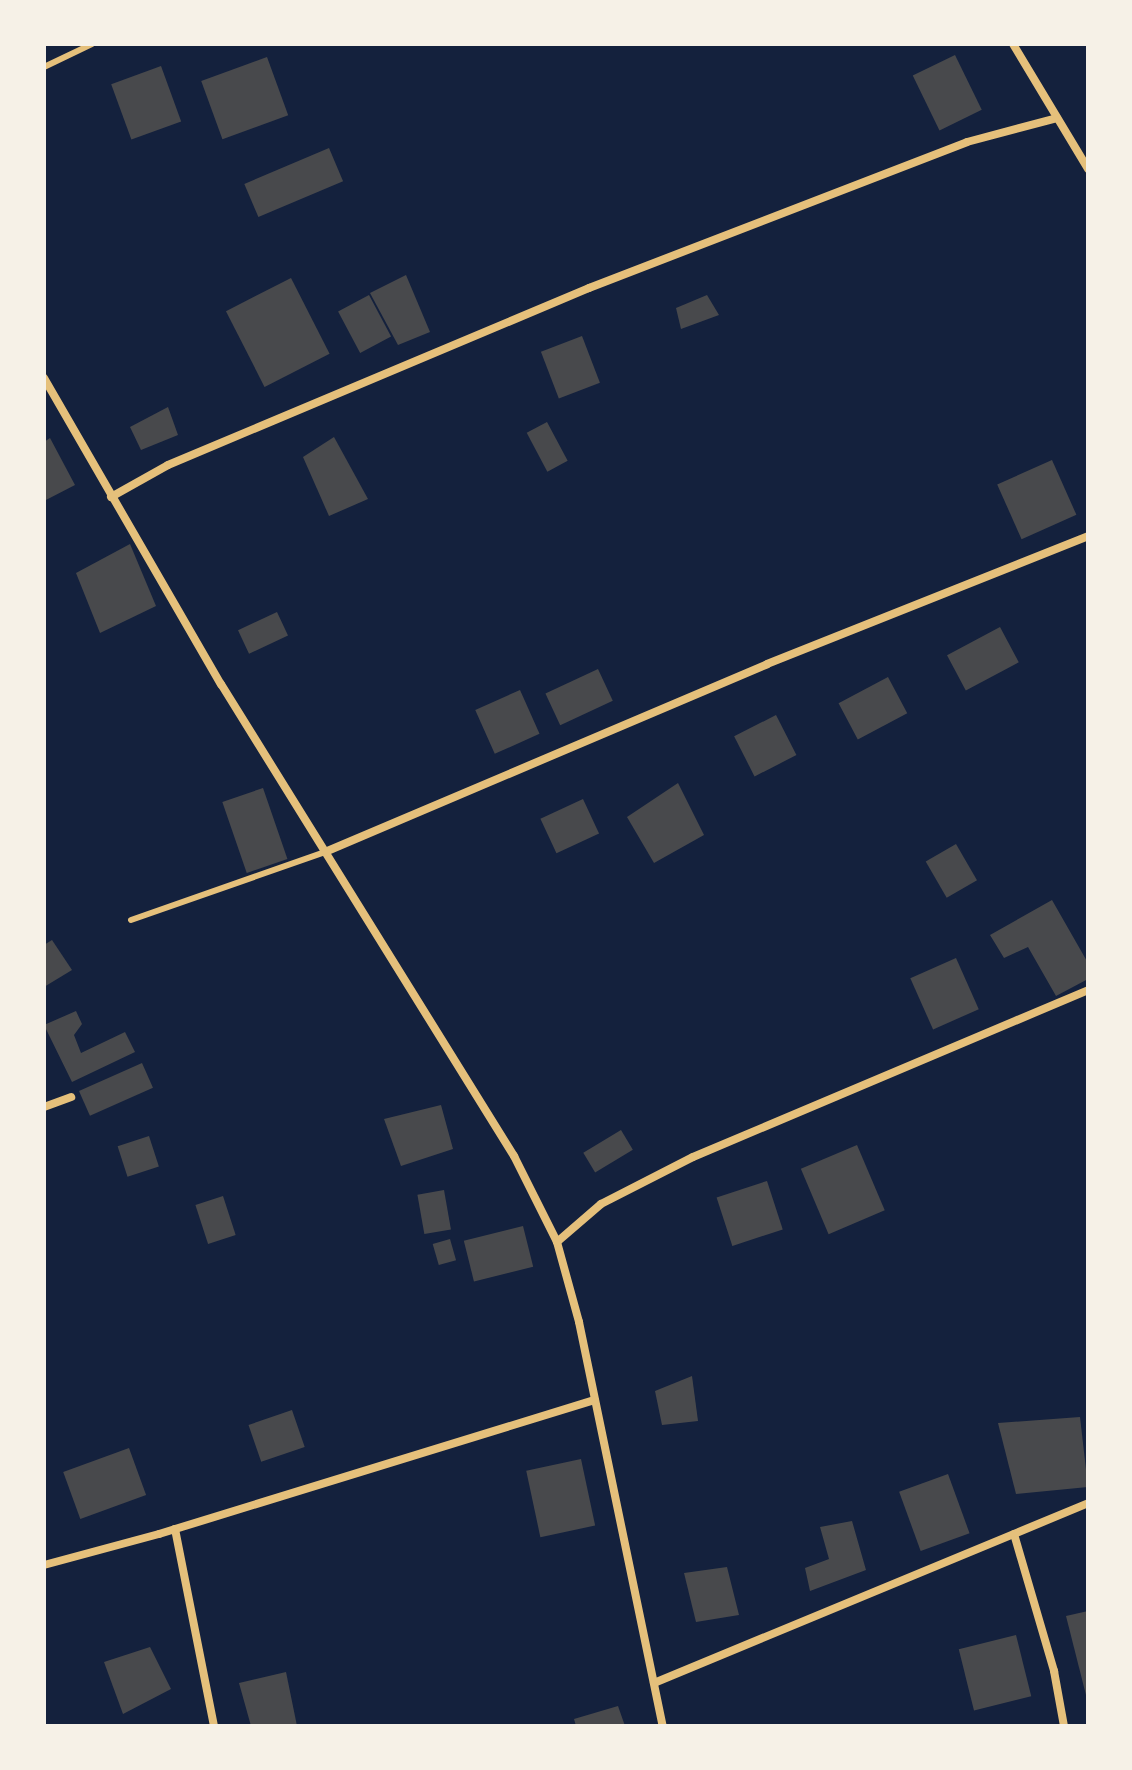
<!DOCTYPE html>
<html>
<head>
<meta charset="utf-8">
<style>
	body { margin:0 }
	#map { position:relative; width:1132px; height:1770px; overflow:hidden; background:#14213d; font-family:Lora,serif }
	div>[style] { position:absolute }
	.building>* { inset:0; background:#48494c; transform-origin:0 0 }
	.service>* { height:6px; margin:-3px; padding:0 3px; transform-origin:3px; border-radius:3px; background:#e5c07b }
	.minor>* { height:8px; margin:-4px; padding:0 4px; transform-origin:4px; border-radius:4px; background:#e5c07b }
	span { translate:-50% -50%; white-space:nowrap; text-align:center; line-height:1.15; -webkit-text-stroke:6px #f6f1e7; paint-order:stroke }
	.frame { position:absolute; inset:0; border:46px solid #f6f1e7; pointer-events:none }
</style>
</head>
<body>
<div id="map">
	<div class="building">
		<i style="left:955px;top:55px;width:61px;height:47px;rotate:64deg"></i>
		<i style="left:267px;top:57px;width:62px;height:70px;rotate:70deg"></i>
		<i style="left:161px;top:66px;width:59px;height:53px;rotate:70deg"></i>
		<i style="left:329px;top:148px;width:36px;height:92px;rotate:67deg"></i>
		<i style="clip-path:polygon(406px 275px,430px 332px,398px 345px,370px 293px)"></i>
		<i style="left:291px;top:278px;width:85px;height:73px;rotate:63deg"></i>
		<i style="left:369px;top:295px;width:47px;height:35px;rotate:62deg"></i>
		<i style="clip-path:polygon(707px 295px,719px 315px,681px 329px,676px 308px)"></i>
		<i style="left:582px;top:336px;width:50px;height:44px;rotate:69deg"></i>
		<i style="clip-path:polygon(168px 407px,178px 435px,141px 450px,130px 427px)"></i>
		<i style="left:547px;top:422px;width:44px;height:23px;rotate:62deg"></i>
		<i style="clip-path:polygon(334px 437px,368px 499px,329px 516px,303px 457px)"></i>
		<i style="clip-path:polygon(50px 438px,75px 485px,44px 501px,44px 442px)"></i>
		<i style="left:1052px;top:460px;width:60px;height:60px;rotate:66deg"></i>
		<i style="clip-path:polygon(130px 544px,156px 606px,100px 633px,76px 573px)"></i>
		<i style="left:277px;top:612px;width:26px;height:43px;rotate:65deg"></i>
		<i style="left:1000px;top:627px;width:40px;height:60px;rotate:62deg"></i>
		<i style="left:598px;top:669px;width:35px;height:58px;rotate:65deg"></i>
		<i style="left:888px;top:677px;width:41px;height:56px;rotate:62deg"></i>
		<i style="left:520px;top:690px;width:48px;height:49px;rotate:66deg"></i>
		<i style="left:776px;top:715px;width:45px;height:47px;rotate:63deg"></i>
		<i style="clip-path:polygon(678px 783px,704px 835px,654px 863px,627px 817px)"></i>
		<i style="left:263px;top:788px;width:75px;height:43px;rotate:71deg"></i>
		<i style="left:583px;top:799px;width:38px;height:47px;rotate:65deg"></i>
		<i style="left:956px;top:844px;width:42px;height:35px;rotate:60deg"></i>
		<i style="clip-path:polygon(1052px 900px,1088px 963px,1088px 979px,1056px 996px,1028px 947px,1004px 958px,990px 935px)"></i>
		<i style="clip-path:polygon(52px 940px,72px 970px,44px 987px,44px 945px)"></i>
		<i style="left:956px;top:958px;width:56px;height:50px;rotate:66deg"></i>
		<i style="clip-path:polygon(76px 1011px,82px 1024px,74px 1035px,81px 1053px,125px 1032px,135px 1052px,72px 1082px,44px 1025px)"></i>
		<i style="left:142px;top:1063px;width:27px;height:69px;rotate:66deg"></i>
		<i style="clip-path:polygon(441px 1105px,453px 1149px,401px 1166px,384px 1119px)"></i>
		<i style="left:621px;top:1130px;width:23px;height:44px;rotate:59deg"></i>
		<i style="left:149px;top:1136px;width:32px;height:33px;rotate:72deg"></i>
		<i style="left:857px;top:1145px;width:71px;height:61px;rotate:67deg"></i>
		<i style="left:767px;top:1181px;width:51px;height:53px;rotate:72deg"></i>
		<i style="left:444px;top:1190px;width:40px;height:27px;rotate:80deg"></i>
		<i style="left:223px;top:1196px;width:41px;height:29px;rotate:72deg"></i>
		<i style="left:523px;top:1226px;width:42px;height:61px;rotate:76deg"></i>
		<i style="left:450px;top:1239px;width:22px;height:18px;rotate:74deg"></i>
		<i style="clip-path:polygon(692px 1376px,698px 1421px,662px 1425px,655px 1391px)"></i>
		<i style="left:292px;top:1410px;width:39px;height:46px;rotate:71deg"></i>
		<i style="clip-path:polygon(1080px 1417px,1088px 1487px,1016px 1494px,998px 1423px)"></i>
		<i style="left:129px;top:1448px;width:50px;height:70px;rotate:70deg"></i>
		<i style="left:581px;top:1459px;width:68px;height:56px;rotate:78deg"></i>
		<i style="left:948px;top:1474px;width:63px;height:52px;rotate:70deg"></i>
		<i style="clip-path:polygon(852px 1521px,866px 1570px,810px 1591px,805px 1568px,829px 1559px,820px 1527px)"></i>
		<i style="clip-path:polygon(727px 1567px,739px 1615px,696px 1622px,684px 1573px)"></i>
		<i style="clip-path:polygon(1088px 1611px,1088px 1699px,1087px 1699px,1066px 1616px)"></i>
		<i style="left:1016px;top:1635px;width:63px;height:59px;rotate:76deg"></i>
		<i style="clip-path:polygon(150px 1647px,171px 1689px,123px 1714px,104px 1662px)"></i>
		<i style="clip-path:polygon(286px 1672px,297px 1726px,251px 1726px,239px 1683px)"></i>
		<i style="clip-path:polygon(618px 1706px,625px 1726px,576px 1726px,574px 1719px)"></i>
	</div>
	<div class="service">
		<i style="left:44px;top:67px;width:53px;rotate:-25.6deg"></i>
		<i style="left:131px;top:920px;width:206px;rotate:-19.3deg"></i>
	</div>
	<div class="minor">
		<i style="left:1013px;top:44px;width:146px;rotate:59deg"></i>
		<i style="left:44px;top:378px;width:354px;rotate:60deg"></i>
		<i style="left:221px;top:684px;width:556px;rotate:58.17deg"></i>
		<i style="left:514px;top:1156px;width:96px;rotate:63.4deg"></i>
		<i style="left:557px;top:1242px;width:83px;rotate:74.6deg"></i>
		<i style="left:579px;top:1322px;width:413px;rotate:78.3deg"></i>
		<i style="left:111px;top:497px;width:65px;rotate:-29.3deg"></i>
		<i style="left:168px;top:465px;width:457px;rotate:-22.8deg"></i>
		<i style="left:589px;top:288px;width:405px;rotate:-21.1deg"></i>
		<i style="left:967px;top:142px;width:93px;rotate:-14.9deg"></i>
		<i style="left:325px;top:852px;width:480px;rotate:-23deg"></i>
		<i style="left:767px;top:664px;width:346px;rotate:-21.7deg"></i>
		<i style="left:44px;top:1107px;width:29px;rotate:-20deg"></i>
		<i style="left:557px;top:1242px;width:58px;rotate:-40.8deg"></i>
		<i style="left:601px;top:1204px;width:103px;rotate:-27.1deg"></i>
		<i style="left:693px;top:1157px;width:429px;rotate:-22.9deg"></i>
		<i style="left:175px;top:1529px;width:201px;rotate:78.8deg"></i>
		<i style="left:1014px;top:1534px;width:143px;rotate:73.7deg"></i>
		<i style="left:1054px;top:1671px;width:56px;rotate:79.7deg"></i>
		<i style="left:44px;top:1565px;width:119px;rotate:-15.1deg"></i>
		<i style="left:159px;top:1534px;width:456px;rotate:-17.1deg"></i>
		<i style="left:654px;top:1683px;width:470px;rotate:-22.5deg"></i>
	</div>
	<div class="frame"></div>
</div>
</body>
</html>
